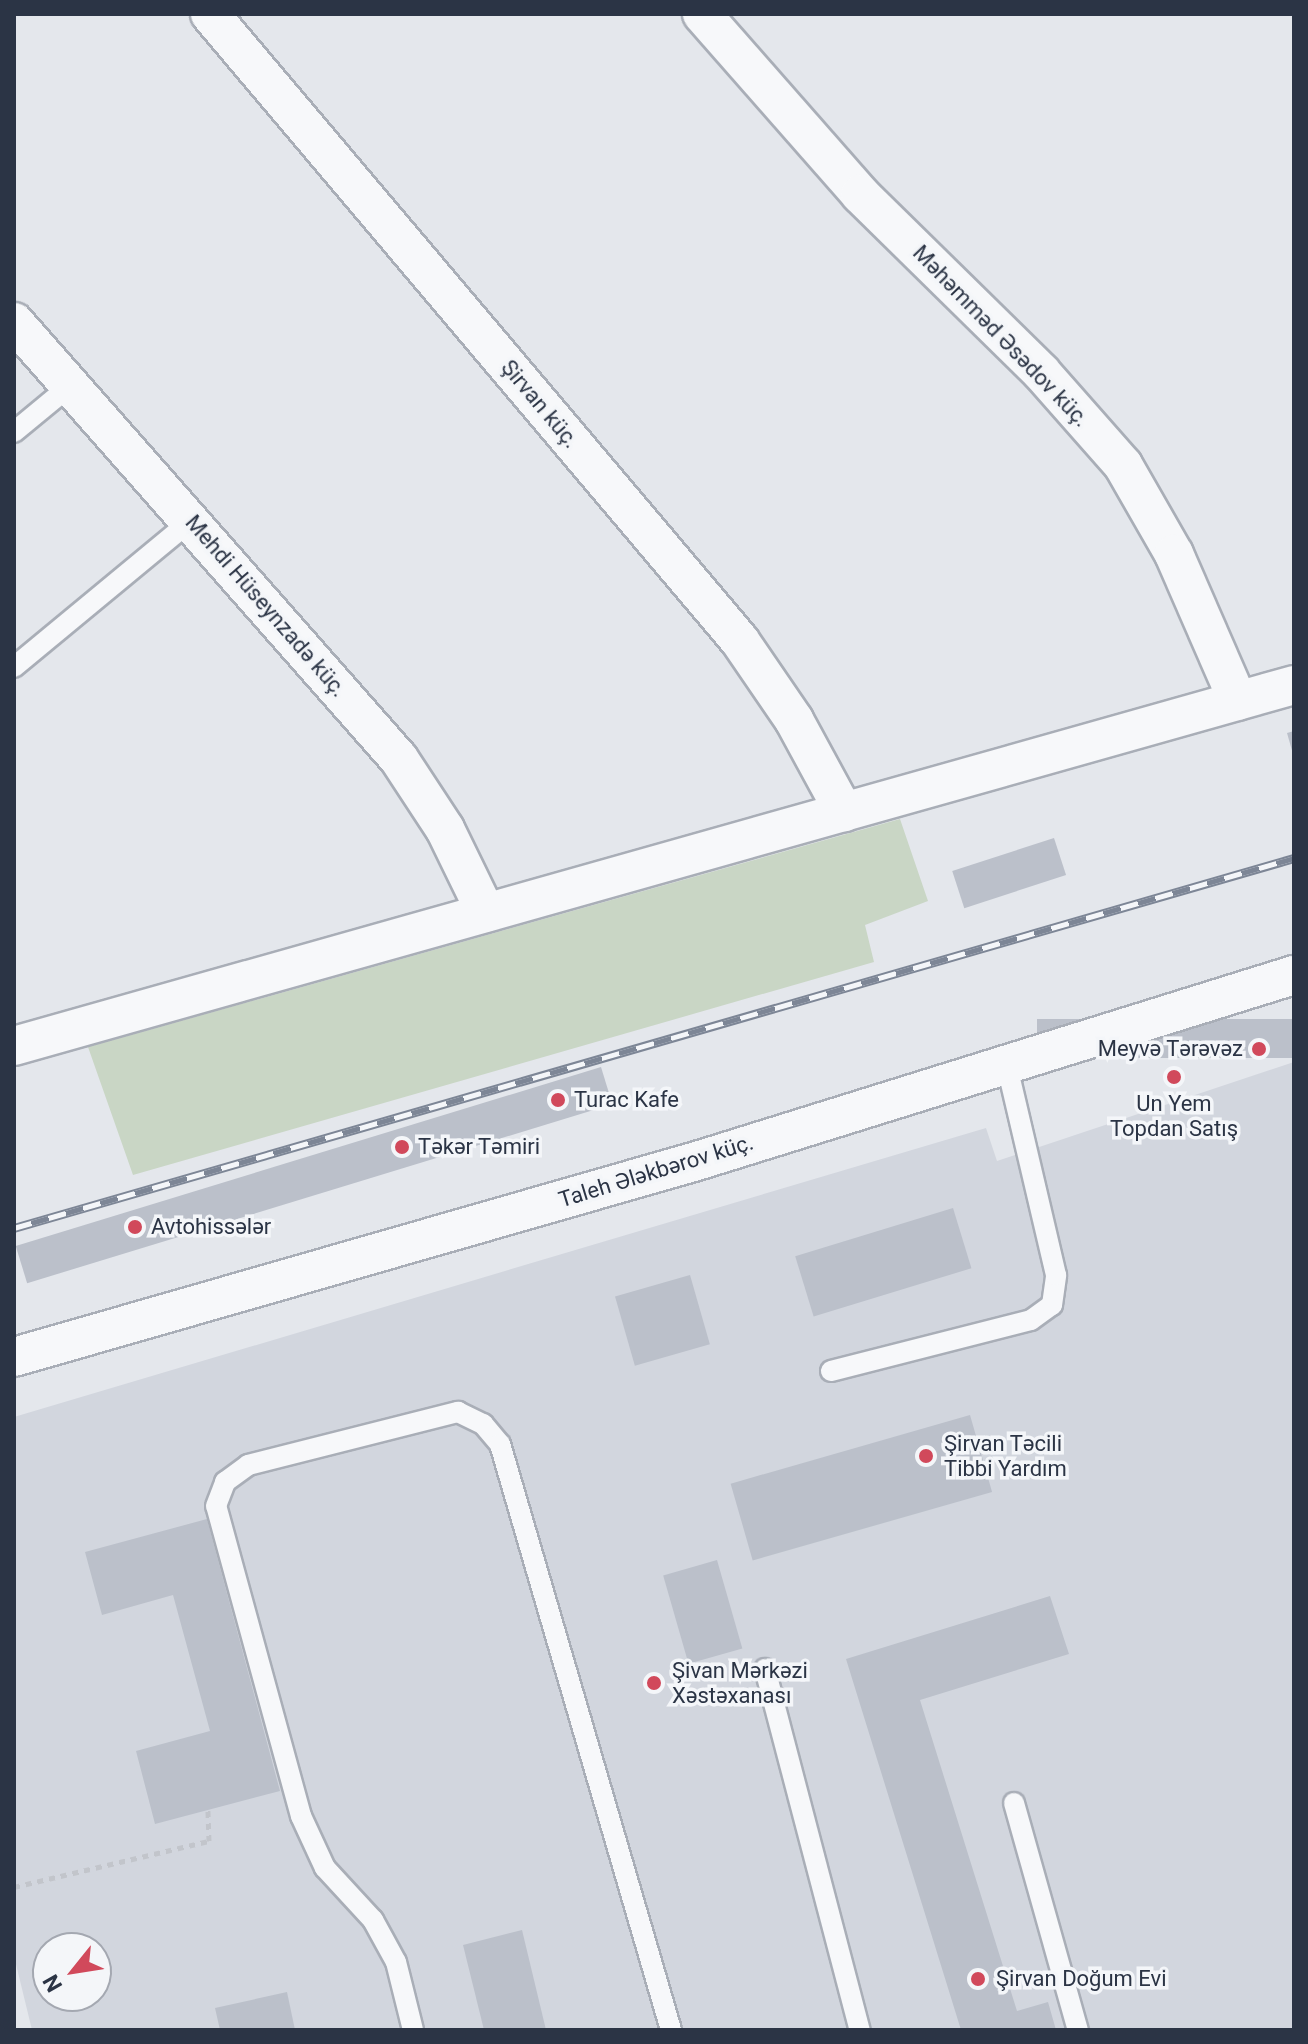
<!DOCTYPE html>
<html>
<head>
<meta charset="utf-8">
<style>
	body { margin:0 }
	#map { position:relative; width:1308px; height:2044px; overflow:hidden; background:#e4e7ec; font-family:Roboto,sans-serif }
	div>[style] { position:absolute }
	.built>* { inset:0; background:#d2d6de }
	.green>* { inset:0; background:#c9d6c5 }
	.building>* { inset:0; background:#bbc0ca; transform-origin:0 0 }
	.path>* { height:5px; margin-top:-2.5px; transform-origin:0; background:repeating-linear-gradient(90deg,#c2c5cb 0 6px,transparent 0 12px) }
	.roads { filter:drop-shadow(2px 0 #a9aeb7) drop-shadow(-2px 0 #a9aeb7) drop-shadow(0 2px #a9aeb7) drop-shadow(0 -2px #a9aeb7) }
	.lane>* { height:20px; margin:-10px; padding:0 10px; transform-origin:10px; border-radius:10px; background:#f7f8fa }
	.street>* { height:38px; margin:-19px; padding:0 19px; transform-origin:19px; border-radius:19px; background:#f7f8fa }
	.rail>* { height:9px; margin-top:-4.5px; transform-origin:0; background:repeating-linear-gradient(90deg,#f4f6f9 0 18px,#7d8696 0 36px); box-sizing:border-box; border-block:2px solid #7d8696 }
	.dots>* { width:22px; height:22px; translate:-50% -50%; box-sizing:border-box; border:4px solid #f4f6f9; border-radius:50% }
	span { translate:-50% -50%; white-space:nowrap; text-align:center; line-height:1.15; -webkit-text-stroke:7px #f4f6f9; paint-order:stroke }
	.street-label { font-size:22px; color:#2b3445 }
	.poi-label { font-size:22px; color:#2b3445 }
	.right { translate:-100% -50%; text-align:right }
	.left { translate:0 -50%; text-align:left }
	.frame { position:absolute; inset:0; border:16px solid #2b3445; pointer-events:none }
	.north { position:absolute; left:32px; top:1932px; width:80px; height:80px; box-sizing:border-box; background:#f4f6f9; border:2px solid #a4a8b1; border-radius:50%; rotate:240deg; font-size:22px; font-weight:700; line-height:32px; text-align:center; color:#2b3445 }
	.north::after { content:''; display:block; margin:auto; width:28px; height:36px; background:#d1495b; clip-path:polygon(50% 0,100% 100%,50% 72%,0 100%) }
</style>
</head>
<body>
<div id="map">
	<div class="built">
		<i style="clip-path:polygon(evenodd,1294px 1062px,1294px 2030px,32px 2030px,14px 1956px,14px 1417px,986px 1128px,997px 1161px,1294px 1062px,48px 1948px,96px 1948px,96px 1996px,48px 1996px,48px 1948px)"></i>
	</div>
	<div class="green">
		<i style="clip-path:polygon(900px 819px,928px 901px,865px 925px,874px 962px,133px 1175px,88px 1047px)"></i>
	</div>
	<div class="building">
		<i style="clip-path:polygon(1294px 731px,1294px 754px,1293px 754px,1287px 733px)"></i>
		<i style="left:1054px;top:838px;width:39px;height:107px;rotate:72deg"></i>
		<i style="left:1294px;top:1019px;width:39px;height:257px;rotate:90deg"></i>
		<i style="left:601px;top:1067px;width:39px;height:612px;rotate:73deg"></i>
		<i style="left:953px;top:1208px;width:63px;height:165px;rotate:73deg"></i>
		<i style="left:690px;top:1275px;width:72px;height:78px;rotate:74deg"></i>
		<i style="left:970px;top:1415px;width:80px;height:249px;rotate:74deg"></i>
		<i style="clip-path:polygon(207px 1519px,280px 1791px,155px 1824px,136px 1751px,210px 1731px,173px 1595px,102px 1615px,85px 1552px)"></i>
		<i style="left:717px;top:1560px;width:92px;height:56px;rotate:74deg"></i>
		<i style="clip-path:polygon(1050px 1596px,1069px 1654px,920px 1700px,1017px 2011px,1048px 2002px,1056px 2030px,961px 2030px,846px 1659px)"></i>
		<i style="clip-path:polygon(522px 1930px,546px 2030px,484px 2030px,463px 1945px)"></i>
		<i style="clip-path:polygon(287px 1992px,295px 2030px,220px 2030px,215px 2008px)"></i>
	</div>
	<div class="path">
		<i style="left:14px;top:1887px;width:200px;rotate:-13.3deg"></i>
		<i style="left:209px;top:1841px;width:31px;rotate:-92deg"></i>
	</div>
	<div class="roads">
		<div class="lane">
			<i style="left:14px;top:432px;width:74px;rotate:-39.5deg"></i>
			<i style="left:14px;top:667px;width:231px;rotate:-39.6deg"></i>
			<i style="left:831px;top:1371px;width:206px;rotate:-14.3deg"></i>
			<i style="left:1031px;top:1320px;width:26px;rotate:-36deg"></i>
			<i style="left:1052px;top:1305px;width:30px;rotate:-82deg"></i>
			<i style="left:1056px;top:1275px;width:219px;rotate:-103.2deg"></i>
			<i style="left:765px;top:1669px;width:373px;rotate:75.3deg"></i>
			<i style="left:1014px;top:1803px;width:236px;rotate:74.3deg"></i>
			<i style="left:413px;top:2030px;width:70px;rotate:-104deg"></i>
			<i style="left:396px;top:1962px;width:48px;rotate:-118.7deg"></i>
			<i style="left:373px;top:1920px;width:71px;rotate:-132.7deg"></i>
			<i style="left:325px;top:1868px;width:57px;rotate:-114.8deg"></i>
			<i style="left:301px;top:1816px;width:321px;rotate:-105.3deg"></i>
			<i style="left:216px;top:1506px;width:26px;rotate:-69deg"></i>
			<i style="left:225px;top:1482px;width:29px;rotate:-36deg"></i>
			<i style="left:248px;top:1465px;width:217px;rotate:-14.2deg"></i>
			<i style="left:458px;top:1412px;width:28px;rotate:26deg"></i>
			<i style="left:483px;top:1424px;width:26px;rotate:50deg"></i>
			<i style="left:500px;top:1444px;width:610px;rotate:73.73deg"></i>
		</div>
		<div class="street">
			<i style="left:210px;top:14px;width:821px;rotate:49.79deg"></i>
			<i style="left:740px;top:641px;width:96px;rotate:55.6deg"></i>
			<i style="left:794px;top:720px;width:105px;rotate:61.5deg"></i>
			<i style="left:702px;top:14px;width:240px;rotate:48.7deg"></i>
			<i style="left:860px;top:194px;width:254px;rotate:44.5deg"></i>
			<i style="left:1041px;top:372px;width:124px;rotate:48.6deg"></i>
			<i style="left:1123px;top:465px;width:103px;rotate:60.2deg"></i>
			<i style="left:1174px;top:554px;width:160px;rotate:66.5deg"></i>
			<i style="left:14px;top:322px;width:582px;rotate:48.62deg"></i>
			<i style="left:399px;top:759px;width:84px;rotate:56.7deg"></i>
			<i style="left:445px;top:829px;width:93px;rotate:64deg"></i>
			<i style="left:14px;top:1046px;width:1330px;rotate:-15.75deg"></i>
			<i style="left:14px;top:1357px;width:714px;rotate:-16.02deg"></i>
			<i style="left:700px;top:1160px;width:622px;rotate:-17.3deg"></i>
		</div>
	</div>
	<div class="rail">
		<i style="left:14px;top:1228px;width:1332px;rotate:-16.12deg"></i>
	</div>
	<div class="dots">
		<i style="left:1259px;top:1049px;background:#d1495b"></i>
		<i style="left:1174px;top:1077px;background:#d1495b"></i>
		<i style="left:558px;top:1100px;background:#d1495b"></i>
		<i style="left:402px;top:1147px;background:#d1495b"></i>
		<i style="left:135px;top:1227px;background:#d1495b"></i>
		<i style="left:926px;top:1456px;background:#d1495b"></i>
		<i style="left:654px;top:1683px;background:#d1495b"></i>
		<i style="left:978px;top:1979px;background:#d1495b"></i>
	</div>
	<div class="street-label">
		<span style="left:1001px;top:336px;rotate:46deg">Məhəmməd Əsədov küç.</span>
		<span style="left:540px;top:404px;rotate:50deg">Şirvan küç.</span>
		<span style="left:266px;top:606px;rotate:49deg">Mehdi Hüseynzadə küç.</span>
		<span style="left:656px;top:1171px;rotate:-17deg">Taleh Ələkbərov küç.</span>
	</div>
	<div class="poi-label">
		<span class="right" style="left:1243px;top:1049px">Meyvə Tərəvəz</span>
		<span class="left" style="left:574px;top:1100px">Turac Kafe</span>
		<span style="left:1174px;top:1116px">Un Yem<br>Topdan Satış</span>
		<span class="left" style="left:418px;top:1147px">Təkər Təmiri</span>
		<span class="left" style="left:151px;top:1227px">Avtohissələr</span>
		<span class="left" style="left:944px;top:1456px">Şirvan Təcili<br>Tibbi Yardım</span>
		<span class="left" style="left:672px;top:1683px">Şivan Mərkəzi<br>Xəstəxanası</span>
		<span class="left" style="left:996px;top:1979px">Şirvan Doğum Evi</span>
	</div>
	<div class="frame"></div>
	<div class="north">N</div>
</div>
</body>
</html>
